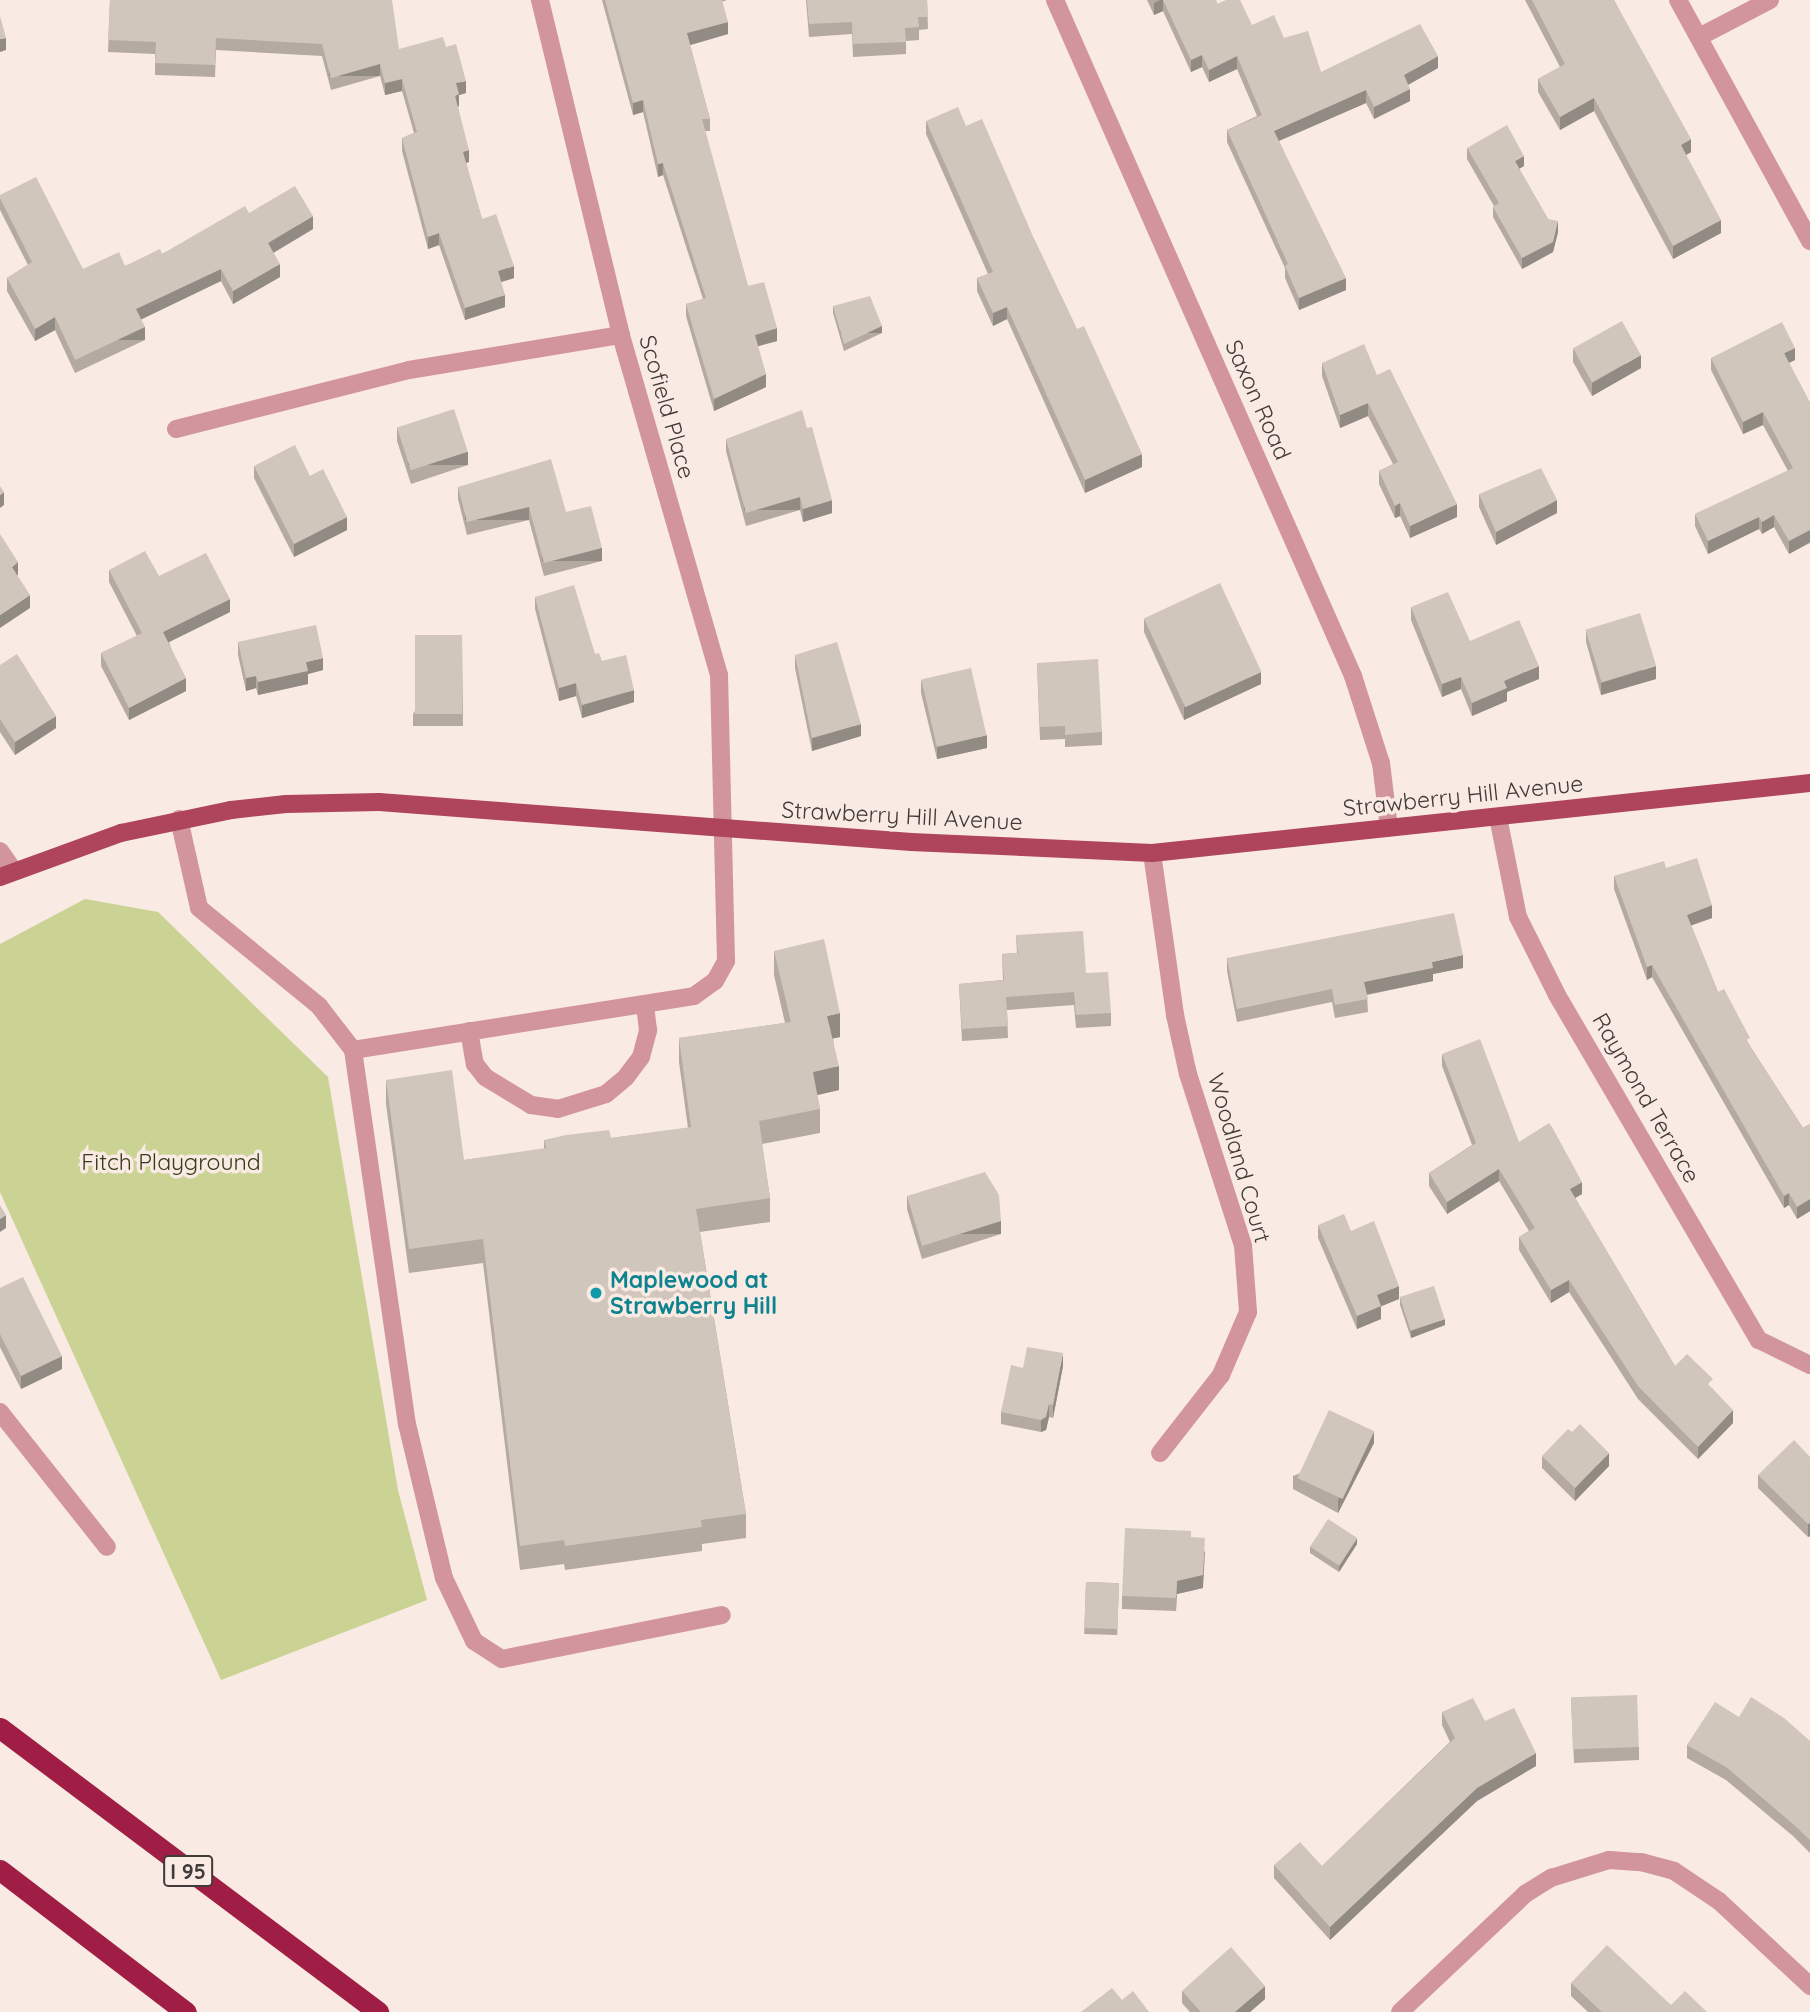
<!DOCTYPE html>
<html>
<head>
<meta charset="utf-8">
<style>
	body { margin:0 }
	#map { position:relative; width:1810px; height:2012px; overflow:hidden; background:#f9eae3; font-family:Quicksand,sans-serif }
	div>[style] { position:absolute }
	.green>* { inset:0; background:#cad294 }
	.minor>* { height:18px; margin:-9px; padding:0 9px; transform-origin:9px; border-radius:9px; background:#d2959e }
	.major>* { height:18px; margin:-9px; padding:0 9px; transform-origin:9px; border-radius:9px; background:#af445d }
	.highway>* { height:21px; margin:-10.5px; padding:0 10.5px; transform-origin:10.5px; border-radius:10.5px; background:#a01d46 }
	.wall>* { inset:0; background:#b4aaa2; transform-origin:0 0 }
	.shaded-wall>* { inset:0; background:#928b84; transform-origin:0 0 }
	.building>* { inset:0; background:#d1c6bc; transform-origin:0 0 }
	.dots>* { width:19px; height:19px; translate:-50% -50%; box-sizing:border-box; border:4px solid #f9eae3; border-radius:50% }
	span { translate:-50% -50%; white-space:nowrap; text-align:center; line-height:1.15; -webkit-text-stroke:7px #f9eae3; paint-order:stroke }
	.shield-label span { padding:2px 5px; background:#f9eae3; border:2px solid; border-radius:5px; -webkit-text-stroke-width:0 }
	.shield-label { font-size:21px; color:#403a38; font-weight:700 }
	.street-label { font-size:23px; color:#403a38 }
	.park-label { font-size:23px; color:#393c19 }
	.culture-label { font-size:23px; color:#0d838f; font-weight:700 }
	.left { translate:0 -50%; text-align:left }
</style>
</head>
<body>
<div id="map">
	<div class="green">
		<i style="clip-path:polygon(85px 899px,158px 912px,328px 1077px,398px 1490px,427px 1600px,221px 1680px,0 1192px,0 944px)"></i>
	</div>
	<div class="minor">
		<i style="left:1055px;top:0;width:739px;rotate:66.21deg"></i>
		<i style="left:1353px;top:676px;width:91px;rotate:72.2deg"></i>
		<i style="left:1381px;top:763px;width:65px;rotate:83deg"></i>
		<i style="left:1678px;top:0;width:275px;rotate:61.3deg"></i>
		<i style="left:1699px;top:37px;width:80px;rotate:-27.5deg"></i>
		<i style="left:176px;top:429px;width:240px;rotate:-14.2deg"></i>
		<i style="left:409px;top:370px;width:215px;rotate:-9.4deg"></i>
		<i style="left:1498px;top:817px;width:102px;rotate:78.7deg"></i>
		<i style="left:1518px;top:917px;width:87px;rotate:63.4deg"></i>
		<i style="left:1557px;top:995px;width:400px;rotate:59.7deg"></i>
		<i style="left:1759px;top:1340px;width:57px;rotate:26.1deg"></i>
		<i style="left:179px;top:819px;width:91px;rotate:77.3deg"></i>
		<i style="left:199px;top:908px;width:155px;rotate:39.2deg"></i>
		<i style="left:319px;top:1006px;width:56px;rotate:52.3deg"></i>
		<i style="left:353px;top:1050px;width:378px;rotate:81.8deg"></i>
		<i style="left:407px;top:1424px;width:158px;rotate:76.5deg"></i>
		<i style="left:444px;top:1578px;width:70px;rotate:64.5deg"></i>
		<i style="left:474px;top:1641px;width:33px;rotate:33deg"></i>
		<i style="left:502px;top:1659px;width:224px;rotate:-11.3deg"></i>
		<i style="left:0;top:851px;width:24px;rotate:55deg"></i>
		<i style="left:1152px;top:853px;width:164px;rotate:81.9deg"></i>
		<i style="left:1175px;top:1015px;width:60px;rotate:77.6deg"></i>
		<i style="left:1188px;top:1074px;width:180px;rotate:72.2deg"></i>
		<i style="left:1243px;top:1245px;width:67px;rotate:85.7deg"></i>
		<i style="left:1248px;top:1312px;width:69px;rotate:113.2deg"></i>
		<i style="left:1221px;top:1375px;width:99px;rotate:128deg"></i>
		<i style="left:469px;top:1031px;width:34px;rotate:80deg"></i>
		<i style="left:475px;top:1064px;width:16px;rotate:52deg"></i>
		<i style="left:485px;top:1077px;width:54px;rotate:31.3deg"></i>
		<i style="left:531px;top:1105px;width:27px;rotate:8deg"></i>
		<i style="left:558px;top:1109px;width:50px;rotate:-17.4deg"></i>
		<i style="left:606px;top:1094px;width:26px;rotate:-40deg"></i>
		<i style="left:626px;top:1077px;width:25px;rotate:-53deg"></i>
		<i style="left:641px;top:1057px;width:28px;rotate:-75deg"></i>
		<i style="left:648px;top:1030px;width:26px;rotate:-97deg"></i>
		<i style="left:353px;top:1050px;width:345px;rotate:-9deg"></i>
		<i style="left:694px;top:996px;width:26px;rotate:-36deg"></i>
		<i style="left:715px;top:981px;width:23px;rotate:-61deg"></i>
		<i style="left:726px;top:961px;width:286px;rotate:-91.4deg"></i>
		<i style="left:719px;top:675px;width:354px;rotate:-106.1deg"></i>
		<i style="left:621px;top:335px;width:345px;rotate:-103.6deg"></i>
		<i style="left:0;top:1412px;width:172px;rotate:51.6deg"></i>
		<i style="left:1400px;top:2012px;width:172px;rotate:-43.3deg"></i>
		<i style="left:1525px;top:1894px;width:31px;rotate:-32deg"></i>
		<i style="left:1551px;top:1878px;width:61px;rotate:-17.2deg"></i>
		<i style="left:1609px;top:1860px;width:32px;rotate:4deg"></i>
		<i style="left:1641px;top:1862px;width:34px;rotate:15deg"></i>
		<i style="left:1674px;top:1871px;width:54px;rotate:33.7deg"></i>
		<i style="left:1719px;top:1901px;width:125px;rotate:43deg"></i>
	</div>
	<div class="major">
		<i style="left:0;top:877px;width:129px;rotate:-20deg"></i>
		<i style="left:121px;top:833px;width:112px;rotate:-11.8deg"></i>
		<i style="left:231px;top:810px;width:55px;rotate:-6.2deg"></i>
		<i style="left:286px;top:804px;width:93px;rotate:-1.2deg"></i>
		<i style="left:379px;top:802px;width:534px;rotate:4.3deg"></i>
		<i style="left:911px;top:842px;width:241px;rotate:2.6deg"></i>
		<i style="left:1152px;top:853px;width:662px;rotate:-6.07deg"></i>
	</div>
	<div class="highway">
		<i style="left:0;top:1728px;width:473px;rotate:36.9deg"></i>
		<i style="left:0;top:1870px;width:234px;rotate:37.4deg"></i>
	</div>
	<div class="wall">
		<i style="clip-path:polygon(110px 0,399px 49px,446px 47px,466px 93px,459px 95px,459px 106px,458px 107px,469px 162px,466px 163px,482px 219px,514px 278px,501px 282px,505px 307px,465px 320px,439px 245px,428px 249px,402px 151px,402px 138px,414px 133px,402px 91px,385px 95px,380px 76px,331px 90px,322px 56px,216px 50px,215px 77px,155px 75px,155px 54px,108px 52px)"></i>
		<i style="clip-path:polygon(602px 0,727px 0,722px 2px,728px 34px,690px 45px,710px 119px,710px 131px,705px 131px,748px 286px,777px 341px,758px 346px,766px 387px,714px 411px,686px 316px,686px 304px,703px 299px,663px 175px,658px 177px,643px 112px,633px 115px)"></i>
		<i style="clip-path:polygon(806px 0,927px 0,928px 29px,919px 30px,919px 40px,906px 41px,906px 54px,853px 57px,852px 34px,809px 37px)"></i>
		<i style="clip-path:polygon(1147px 0,1216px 0,1217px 4px,1252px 25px,1284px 38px,1321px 72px,1438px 68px,1408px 85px,1410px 101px,1374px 119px,1366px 103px,1279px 141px,1346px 290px,1299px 310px,1285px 278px,1285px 268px,1227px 142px,1227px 130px,1257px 116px,1237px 69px,1209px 82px,1202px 67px,1191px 72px,1163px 11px,1154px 15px)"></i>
		<i style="clip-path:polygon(1525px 0,1614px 0,1691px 152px,1686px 155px,1721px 233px,1673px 259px,1594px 111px,1560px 130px,1538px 92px,1538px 79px,1560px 67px)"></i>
		<i style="clip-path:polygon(926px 121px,966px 126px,1035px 241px,1142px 467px,1085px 493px,1007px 319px,993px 326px,977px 291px,977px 278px,988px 274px,926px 134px)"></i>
		<i style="clip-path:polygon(1467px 148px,1524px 166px,1519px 169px,1548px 219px,1558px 232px,1553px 252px,1522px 269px,1493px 217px,1493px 207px,1494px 206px,1467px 159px)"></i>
		<i style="clip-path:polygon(0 195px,83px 269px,125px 266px,162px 254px,249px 213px,313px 229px,273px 253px,280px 277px,233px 304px,221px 281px,141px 319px,145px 340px,75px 373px,55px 330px,35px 341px,7px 291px,7px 278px,28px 265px,0 210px)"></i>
		<i style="clip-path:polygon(833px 306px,882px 333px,844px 351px,833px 313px)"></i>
		<i style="clip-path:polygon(1573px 349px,1641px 368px,1592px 396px,1573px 362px)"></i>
		<i style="clip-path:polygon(1711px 358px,1795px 360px,1789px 363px,1810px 403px,1810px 543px,1789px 554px,1774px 527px,1762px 534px,1759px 529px,1708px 554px,1695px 526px,1695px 514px,1788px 471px,1763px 425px,1743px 434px,1711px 370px)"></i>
		<i style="clip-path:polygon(1322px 363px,1377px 375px,1457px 517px,1410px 538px,1400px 516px,1395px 518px,1379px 484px,1379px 471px,1393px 464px,1368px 416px,1340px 428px,1322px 376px)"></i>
		<i style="clip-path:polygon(397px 428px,468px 465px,411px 484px,397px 441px)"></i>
		<i style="clip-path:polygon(726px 439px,832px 513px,803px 522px,800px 510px,746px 526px,726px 451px)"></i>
		<i style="clip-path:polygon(254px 466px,310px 476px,347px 530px,294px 557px,254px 478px)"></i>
		<i style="clip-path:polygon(458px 487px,566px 512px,602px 561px,544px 576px,529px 520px,467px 535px,458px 499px)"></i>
		<i style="clip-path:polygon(1479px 494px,1557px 513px,1496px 545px,1479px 507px)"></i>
		<i style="clip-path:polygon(109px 570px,159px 576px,230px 612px,169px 642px,186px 691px,129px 720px,101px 666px,101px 653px,137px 636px,109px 582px)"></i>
		<i style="clip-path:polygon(535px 597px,595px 654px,634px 702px,582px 718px,576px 696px,559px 701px,535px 609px)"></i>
		<i style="clip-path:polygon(1411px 607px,1470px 641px,1539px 679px,1507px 692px,1507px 701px,1472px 716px,1461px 689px,1442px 697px,1411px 620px)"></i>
		<i style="clip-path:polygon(1144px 619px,1261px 684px,1184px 720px,1144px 632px)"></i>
		<i style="clip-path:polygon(1586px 630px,1656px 679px,1601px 695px,1586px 642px)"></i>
		<i style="clip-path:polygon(462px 635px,463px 726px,413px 726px,413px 714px)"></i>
		<i style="clip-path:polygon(238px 642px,323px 670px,308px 674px,308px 684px,258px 695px,256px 688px,246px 691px,238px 655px)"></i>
		<i style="clip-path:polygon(795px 655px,861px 736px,812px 751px,795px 668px)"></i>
		<i style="clip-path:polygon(1037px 663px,1102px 732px,1102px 745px,1065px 747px,1065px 739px,1040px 740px)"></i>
		<i style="clip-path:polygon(0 665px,56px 728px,15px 755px,0 732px)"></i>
		<i style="clip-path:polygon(921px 680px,987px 748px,937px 759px,921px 693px)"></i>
		<i style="clip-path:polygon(1666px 868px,1712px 918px,1691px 925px,1718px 992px,1750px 1046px,1803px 1128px,1810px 1124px,1810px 1211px,1797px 1219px,1789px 1205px,1784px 1208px,1652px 977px,1647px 980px,1614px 889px,1614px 876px)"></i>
		<i style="clip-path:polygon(1016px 935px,1086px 973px,1111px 1013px,1111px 1026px,1076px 1028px,1074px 1005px,1007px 1010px,1008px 1038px,962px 1041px,959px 984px,1003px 980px,1002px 954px,1017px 953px)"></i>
		<i style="clip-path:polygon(774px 951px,840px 1037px,833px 1038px,839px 1090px,817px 1095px,820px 1109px,820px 1133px,762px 1144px,770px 1198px,770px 1222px,700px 1232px,746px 1514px,746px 1538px,702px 1544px,702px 1551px,565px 1570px,564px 1564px,520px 1570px,483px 1263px,409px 1273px,386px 1104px,386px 1080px,464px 1160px,544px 1149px,544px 1140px,611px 1138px,688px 1128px,679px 1062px,679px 1038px,785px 1023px,774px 975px)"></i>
		<i style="clip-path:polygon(1227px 958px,1463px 968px,1433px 974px,1433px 981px,1367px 995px,1368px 1012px,1335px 1018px,1332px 1002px,1237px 1022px,1227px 971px)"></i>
		<i style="clip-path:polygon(1442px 1054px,1519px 1142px,1582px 1194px,1575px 1198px,1675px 1366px,1713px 1389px,1733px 1423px,1698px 1459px,1638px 1399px,1569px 1292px,1551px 1303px,1519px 1250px,1519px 1237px,1529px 1231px,1499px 1181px,1447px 1214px,1429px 1186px,1429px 1173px,1472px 1145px,1442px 1066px)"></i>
		<i style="clip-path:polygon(907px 1196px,1001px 1234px,922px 1259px,907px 1209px)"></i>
		<i style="clip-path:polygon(1318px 1225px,1351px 1231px,1399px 1299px,1381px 1306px,1381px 1319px,1357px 1329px,1318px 1238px)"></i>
		<i style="clip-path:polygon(0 1288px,62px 1369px,21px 1389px,0 1347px)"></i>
		<i style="clip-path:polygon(1400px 1298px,1445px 1325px,1411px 1338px,1400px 1305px)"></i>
		<i style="clip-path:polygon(1063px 1366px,1053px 1418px,1049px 1417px,1046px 1430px,1041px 1432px,1001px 1424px,1001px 1412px,1023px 1368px)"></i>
		<i style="clip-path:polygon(1374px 1443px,1338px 1513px,1293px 1489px,1293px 1476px)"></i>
		<i style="clip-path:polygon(1542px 1456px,1609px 1466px,1575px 1501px,1542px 1468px)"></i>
		<i style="clip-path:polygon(1810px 1457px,1810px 1536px,1808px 1537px,1758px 1488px,1758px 1475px)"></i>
		<i style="clip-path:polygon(1191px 1537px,1203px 1588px,1177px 1594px,1176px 1611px,1122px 1609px,1122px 1596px)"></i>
		<i style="clip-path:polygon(1357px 1544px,1339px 1572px,1310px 1553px,1310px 1547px)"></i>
		<i style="left:1086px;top:1582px;width:33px;height:52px;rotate:2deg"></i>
		<i style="clip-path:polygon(1571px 1698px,1639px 1747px,1639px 1760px,1574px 1763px)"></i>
		<i style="clip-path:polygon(1442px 1712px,1485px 1721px,1536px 1766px,1477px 1801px,1330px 1940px,1274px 1878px,1274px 1865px,1322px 1866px,1450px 1742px,1442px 1725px)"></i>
		<i style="clip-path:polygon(1739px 1717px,1810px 1741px,1810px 1853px,1793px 1836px,1726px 1780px,1687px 1758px,1687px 1745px)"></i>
		<i style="clip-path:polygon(1571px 1983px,1671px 2005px,1707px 2012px,1588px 2012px,1571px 1996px)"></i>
		<i style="clip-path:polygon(1182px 1991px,1265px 1999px,1250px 2012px,1190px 2012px,1182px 2003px)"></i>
	</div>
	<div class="shaded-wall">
		<i style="clip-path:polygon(1160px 0,1163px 0,1163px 11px,1154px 15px,1154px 3px)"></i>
		<i style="clip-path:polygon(728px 22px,728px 34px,687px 46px,687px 33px)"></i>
		<i style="clip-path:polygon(6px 38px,6px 50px,0 52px,0 39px)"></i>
		<i style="clip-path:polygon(1202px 55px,1202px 67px,1191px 72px,1191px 60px)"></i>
		<i style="clip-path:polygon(1237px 56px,1237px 69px,1209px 82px,1209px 70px)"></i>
		<i style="clip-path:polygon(1438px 56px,1438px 68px,1404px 87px,1404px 75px)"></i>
		<i style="left:380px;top:64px;width:12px;height:51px;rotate:90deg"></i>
		<i style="clip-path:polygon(402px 79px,402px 91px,385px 95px,385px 83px)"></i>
		<i style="clip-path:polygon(466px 81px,466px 93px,459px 95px,459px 106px,455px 108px,456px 83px)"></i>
		<i style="clip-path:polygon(1410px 89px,1410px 101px,1374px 119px,1374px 107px)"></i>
		<i style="clip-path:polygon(1366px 90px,1366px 103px,1274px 143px,1274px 131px)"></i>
		<i style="clip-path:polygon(1594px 98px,1594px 111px,1560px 130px,1560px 117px)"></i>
		<i style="clip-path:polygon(643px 100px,643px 112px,633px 115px,633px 103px)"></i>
		<i style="clip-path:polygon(1691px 139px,1691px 152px,1681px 158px,1681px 145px)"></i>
		<i style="clip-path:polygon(469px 150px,469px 162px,463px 164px,463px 152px)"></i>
		<i style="clip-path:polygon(1524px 156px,1524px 166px,1515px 171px,1515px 161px)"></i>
		<i style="clip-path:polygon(663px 163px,663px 175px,658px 177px,658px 164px)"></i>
		<i style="clip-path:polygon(313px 216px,313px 229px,268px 256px,268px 243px)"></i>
		<i style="clip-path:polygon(1721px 220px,1721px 233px,1673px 259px,1673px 246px)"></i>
		<i style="clip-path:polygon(1558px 221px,1558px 232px,1553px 252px,1522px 269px,1522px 258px)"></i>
		<i style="clip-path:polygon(439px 233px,439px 245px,428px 249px,428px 237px)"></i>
		<i style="clip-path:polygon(280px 264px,280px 277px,233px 304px,233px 291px)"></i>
		<i style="clip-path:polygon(514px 266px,514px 278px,498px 283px,498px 271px)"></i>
		<i style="clip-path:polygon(221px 269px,221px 281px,136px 322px,136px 309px)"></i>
		<i style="clip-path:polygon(1346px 278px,1346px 290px,1299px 310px,1299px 298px)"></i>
		<i style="clip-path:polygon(505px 295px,505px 307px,465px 320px,465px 308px)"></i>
		<i style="clip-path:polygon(1007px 307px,1007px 319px,993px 326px,993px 313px)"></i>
		<i style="clip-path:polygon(55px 317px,55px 330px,35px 341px,35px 329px)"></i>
		<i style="left:882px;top:326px;width:7px;height:42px;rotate:90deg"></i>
		<i style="left:145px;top:327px;width:13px;height:77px;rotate:90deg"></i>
		<i style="clip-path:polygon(777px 328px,777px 341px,755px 347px,755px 335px)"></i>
		<i style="clip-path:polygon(1795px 348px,1795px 360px,1784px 365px,1784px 353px)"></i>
		<i style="clip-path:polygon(1641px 355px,1641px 368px,1592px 396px,1592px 383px)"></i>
		<i style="clip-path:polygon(766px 374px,766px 387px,714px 411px,714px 399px)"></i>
		<i style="clip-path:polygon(1368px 403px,1368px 416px,1340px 428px,1340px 415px)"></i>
		<i style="clip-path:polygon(1763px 412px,1763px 425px,1743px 434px,1743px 422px)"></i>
		<i style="left:468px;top:452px;width:13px;height:60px;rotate:90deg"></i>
		<i style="clip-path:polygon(1142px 454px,1142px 467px,1085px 493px,1085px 480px)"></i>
		<i style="clip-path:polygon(4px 492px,4px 505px,0 508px,0 495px)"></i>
		<i style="left:800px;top:497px;width:13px;height:56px;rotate:90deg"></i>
		<i style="clip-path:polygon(832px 500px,832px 513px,803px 522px,803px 509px)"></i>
		<i style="clip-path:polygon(1557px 500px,1557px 513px,1496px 545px,1496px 532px)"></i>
		<i style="clip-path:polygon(1400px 503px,1400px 516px,1395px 518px,1395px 506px)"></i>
		<i style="clip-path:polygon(1457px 504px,1457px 517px,1410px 538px,1410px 526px)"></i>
		<i style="left:529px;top:507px;width:13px;height:64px;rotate:90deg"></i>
		<i style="clip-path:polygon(1774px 515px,1774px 527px,1762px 534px,1762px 522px)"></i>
		<i style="clip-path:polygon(347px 517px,347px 530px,294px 557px,294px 544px)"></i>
		<i style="clip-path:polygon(1759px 517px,1759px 529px,1708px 554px,1708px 541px)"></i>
		<i style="clip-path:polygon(1810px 530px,1810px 542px,1789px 554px,1789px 541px)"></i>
		<i style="left:602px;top:548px;width:13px;height:60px;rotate:90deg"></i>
		<i style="clip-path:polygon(18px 562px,18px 575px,12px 580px,12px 567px)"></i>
		<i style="clip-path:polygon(30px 595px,30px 608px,0 628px,0 615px)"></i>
		<i style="clip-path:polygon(230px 599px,230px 612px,163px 645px,163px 632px)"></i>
		<i style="clip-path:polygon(323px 658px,323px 670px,308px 674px,308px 684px,258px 695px,258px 682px,306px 662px)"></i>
		<i style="clip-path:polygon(1539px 666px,1539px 679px,1507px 692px,1507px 701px,1472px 716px,1472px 703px,1504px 681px)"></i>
		<i style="clip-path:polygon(1656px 666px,1656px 679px,1601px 695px,1601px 683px)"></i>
		<i style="clip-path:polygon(1261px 672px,1261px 684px,1184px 720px,1184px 707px)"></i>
		<i style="clip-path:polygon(256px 676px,256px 688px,246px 691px,246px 678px)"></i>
		<i style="clip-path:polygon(1461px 677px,1461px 689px,1442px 697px,1442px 684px)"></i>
		<i style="clip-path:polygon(186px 678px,186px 691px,129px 720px,129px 708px)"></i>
		<i style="clip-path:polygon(576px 683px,576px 696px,559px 701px,559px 688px)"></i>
		<i style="clip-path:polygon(634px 690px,634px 702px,582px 718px,582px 705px)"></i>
		<i style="clip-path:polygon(56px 716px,56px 728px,15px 755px,15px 742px)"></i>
		<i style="clip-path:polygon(861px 724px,861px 736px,812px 751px,812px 738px)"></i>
		<i style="clip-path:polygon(987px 735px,987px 748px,937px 759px,937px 747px)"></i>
		<i style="clip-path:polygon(1712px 905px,1712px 918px,1687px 927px,1687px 915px)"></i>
		<i style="clip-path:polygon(1463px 955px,1463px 968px,1433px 974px,1433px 981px,1364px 995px,1364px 982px,1432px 962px)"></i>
		<i style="clip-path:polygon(1652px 965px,1652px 977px,1647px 980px,1647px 967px)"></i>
		<i style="clip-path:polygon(840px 1013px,840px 1037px,827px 1040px,827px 1016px)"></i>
		<i style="clip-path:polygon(839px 1066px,839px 1090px,813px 1096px,813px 1072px)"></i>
		<i style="clip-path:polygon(1499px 1169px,1499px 1181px,1447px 1214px,1447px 1202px)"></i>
		<i style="clip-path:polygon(1582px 1182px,1582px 1194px,1570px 1201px,1570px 1189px)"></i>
		<i style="clip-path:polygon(1789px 1193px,1789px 1205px,1784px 1208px,1784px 1196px)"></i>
		<i style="clip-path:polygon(1810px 1199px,1810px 1211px,1797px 1219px,1797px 1207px)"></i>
		<i style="clip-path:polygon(6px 1215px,6px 1228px,0 1232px,0 1219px)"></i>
		<i style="left:1001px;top:1221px;width:13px;height:83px;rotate:90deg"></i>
		<i style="clip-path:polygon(1569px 1280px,1569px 1292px,1551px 1303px,1551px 1290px)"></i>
		<i style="clip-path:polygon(1399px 1286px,1399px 1299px,1377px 1308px,1377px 1295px)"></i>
		<i style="clip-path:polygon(1381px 1306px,1381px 1319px,1357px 1329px,1357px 1316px)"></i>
		<i style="clip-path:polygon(1445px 1319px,1445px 1325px,1411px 1338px,1411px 1331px)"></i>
		<i style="clip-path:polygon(1063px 1353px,1063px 1366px,1053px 1418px,1053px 1405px)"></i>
		<i style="clip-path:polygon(62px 1356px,62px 1369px,21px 1389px,21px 1376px)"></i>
		<i style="clip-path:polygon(1049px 1404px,1049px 1417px,1046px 1430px,1041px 1432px,1041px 1420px)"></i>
		<i style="clip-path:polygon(1733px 1410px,1733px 1423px,1698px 1459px,1698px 1447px)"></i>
		<i style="clip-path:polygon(1374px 1431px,1374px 1443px,1338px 1513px,1338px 1500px)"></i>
		<i style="clip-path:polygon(1609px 1453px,1609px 1466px,1575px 1501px,1575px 1488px)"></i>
		<i style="clip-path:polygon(1810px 1523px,1810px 1536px,1808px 1537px,1808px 1524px)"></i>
		<i style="clip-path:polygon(1357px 1538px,1357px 1544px,1339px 1572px,1339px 1565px)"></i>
		<i style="clip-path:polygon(1205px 1551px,1203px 1588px,1177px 1594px,1176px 1611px,1177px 1581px)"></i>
		<i style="clip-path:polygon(1536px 1753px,1536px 1766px,1477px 1801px,1330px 1940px,1330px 1927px,1477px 1788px)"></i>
		<i style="clip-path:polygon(1265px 1986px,1265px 1999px,1250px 2012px,1235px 2012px)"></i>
	</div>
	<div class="building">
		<i style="clip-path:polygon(110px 0,392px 0,399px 49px,443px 37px,446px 47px,456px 44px,466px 81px,456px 83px,459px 94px,455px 96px,469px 150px,463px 152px,482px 219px,496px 214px,514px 266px,498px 271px,505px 295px,465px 308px,439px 233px,428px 237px,402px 138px,417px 132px,402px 79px,385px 83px,380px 64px,331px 78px,322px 44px,216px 38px,215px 65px,155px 63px,156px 42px,108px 40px)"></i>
		<i style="clip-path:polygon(605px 0,722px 0,728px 22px,687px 33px,710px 119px,702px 119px,748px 286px,764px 282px,777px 328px,755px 335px,766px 374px,714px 399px,686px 304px,706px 298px,663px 163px,658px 164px,643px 100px,633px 103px)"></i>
		<i style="clip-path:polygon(807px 0,927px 0,928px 17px,918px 17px,919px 27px,905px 28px,906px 42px,853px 44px,852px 22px,809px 24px)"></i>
		<i style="clip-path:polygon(1163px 0,1216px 0,1217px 4px,1226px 0,1240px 0,1252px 25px,1274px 15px,1284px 38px,1308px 31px,1321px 72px,1420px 24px,1438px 56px,1404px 75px,1410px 89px,1374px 107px,1366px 90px,1274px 131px,1346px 278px,1299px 298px,1285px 266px,1288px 264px,1227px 130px,1262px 115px,1237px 56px,1209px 70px,1202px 55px,1191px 60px)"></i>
		<i style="clip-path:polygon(1532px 0,1614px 0,1691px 139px,1681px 145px,1721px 220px,1673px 246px,1594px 98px,1560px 117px,1538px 79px,1565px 64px)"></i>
		<i style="clip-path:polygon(0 16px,6px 38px,0 39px)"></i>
		<i style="clip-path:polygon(958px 107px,966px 126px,982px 119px,1035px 241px,1077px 329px,1084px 326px,1142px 454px,1085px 480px,1007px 307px,993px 313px,977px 278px,993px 272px,926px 121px)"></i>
		<i style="clip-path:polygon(1507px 125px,1524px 156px,1515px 161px,1548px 219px,1558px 221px,1553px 242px,1522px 258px,1493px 207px,1499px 203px,1467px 148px)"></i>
		<i style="clip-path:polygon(36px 177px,83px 269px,119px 252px,125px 266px,160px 249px,162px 254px,245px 206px,249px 213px,295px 186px,313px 216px,268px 243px,280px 264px,233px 291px,221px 269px,136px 309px,145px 327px,75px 360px,55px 317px,35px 329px,7px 278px,32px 262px,0 198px,0 195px)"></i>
		<i style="clip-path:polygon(870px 296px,882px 326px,844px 344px,833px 306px)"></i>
		<i style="left:1622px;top:321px;width:39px;height:56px;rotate:61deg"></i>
		<i style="clip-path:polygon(1782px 322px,1795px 348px,1784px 353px,1810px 403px,1810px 530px,1789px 541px,1774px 515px,1762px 522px,1759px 517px,1708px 541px,1695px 514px,1793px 468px,1763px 412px,1743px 422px,1711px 358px)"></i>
		<i style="clip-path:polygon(1364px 344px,1377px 375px,1390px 369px,1457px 504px,1410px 526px,1400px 503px,1395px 506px,1379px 471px,1398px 462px,1368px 403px,1340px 415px,1322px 363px)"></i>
		<i style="left:454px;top:409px;width:45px;height:60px;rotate:72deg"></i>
		<i style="clip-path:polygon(802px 410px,807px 428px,812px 427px,832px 500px,803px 509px,800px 497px,746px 513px,726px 439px)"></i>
		<i style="clip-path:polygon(295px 445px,310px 476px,323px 469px,347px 517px,294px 544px,254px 466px)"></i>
		<i style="clip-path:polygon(551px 459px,566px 512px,591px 506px,602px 548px,544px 563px,529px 507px,467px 522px,458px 487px)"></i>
		<i style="clip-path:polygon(1541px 468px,1557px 500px,1496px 532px,1479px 494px)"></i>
		<i style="clip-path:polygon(0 486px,4px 492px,0 495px)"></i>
		<i style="clip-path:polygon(0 534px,18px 562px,12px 567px,30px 595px,0 615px)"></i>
		<i style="clip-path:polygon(145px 551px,159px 576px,206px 553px,230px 599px,163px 632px,186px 678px,129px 708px,101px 653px,142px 633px,109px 570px)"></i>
		<i style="left:1220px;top:583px;width:98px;height:84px;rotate:65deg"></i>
		<i style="clip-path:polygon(574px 585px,595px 654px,599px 653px,602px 661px,626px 655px,634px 690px,582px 705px,576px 683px,559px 688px,535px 597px)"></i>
		<i style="clip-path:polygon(1448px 592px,1470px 641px,1519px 620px,1539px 666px,1504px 681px,1507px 688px,1472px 703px,1461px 677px,1442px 684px,1411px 607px)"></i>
		<i style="left:1640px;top:613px;width:55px;height:57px;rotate:73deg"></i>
		<i style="clip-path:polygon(316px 625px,323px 658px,306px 662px,308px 671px,258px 682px,256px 676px,246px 678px,238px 642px)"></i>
		<i style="left:415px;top:635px;width:47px;height:79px"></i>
		<i style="clip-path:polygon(837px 642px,861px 724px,812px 738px,795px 655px)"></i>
		<i style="clip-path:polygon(17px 654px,56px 716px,15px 742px,0 719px,0 665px)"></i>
		<i style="clip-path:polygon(1098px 659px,1102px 732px,1065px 735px,1065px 726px,1040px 727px,1037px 663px)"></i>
		<i style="left:971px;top:668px;width:69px;height:51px;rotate:77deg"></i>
		<i style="clip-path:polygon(1697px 858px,1712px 905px,1687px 915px,1718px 992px,1724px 989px,1750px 1038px,1746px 1040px,1803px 1128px,1810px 1124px,1810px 1199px,1797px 1207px,1789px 1193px,1784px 1196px,1652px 965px,1647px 967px,1614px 876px,1664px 861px,1666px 868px)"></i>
		<i style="clip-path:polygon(1454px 913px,1463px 955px,1432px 962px,1433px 968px,1364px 982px,1368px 999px,1335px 1005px,1332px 989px,1237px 1009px,1227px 958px)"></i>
		<i style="clip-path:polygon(1083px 931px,1086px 973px,1108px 972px,1111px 1013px,1076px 1015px,1074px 992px,1006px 997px,1008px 1026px,962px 1029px,959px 984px,1004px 980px,1002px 954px,1018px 953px,1016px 935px)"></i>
		<i style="clip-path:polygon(824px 939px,840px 1013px,827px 1016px,839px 1066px,813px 1072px,820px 1109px,759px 1121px,770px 1198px,696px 1209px,746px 1514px,701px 1520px,702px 1527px,565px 1546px,564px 1540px,520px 1546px,483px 1239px,409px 1249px,386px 1080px,452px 1070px,464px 1160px,546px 1148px,544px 1140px,566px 1135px,609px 1130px,611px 1138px,691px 1127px,679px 1038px,791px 1022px,774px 951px)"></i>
		<i style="clip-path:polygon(1480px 1039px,1519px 1142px,1549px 1123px,1552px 1127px,1582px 1182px,1570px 1189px,1675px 1366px,1687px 1354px,1713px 1379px,1708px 1384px,1733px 1410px,1698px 1447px,1638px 1386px,1569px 1280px,1551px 1290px,1519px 1237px,1535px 1228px,1499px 1169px,1447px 1202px,1429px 1173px,1476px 1143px,1442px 1054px)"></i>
		<i style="clip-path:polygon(985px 1172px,999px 1195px,1001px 1221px,922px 1246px,907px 1196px)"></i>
		<i style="clip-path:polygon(0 1205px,6px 1215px,0 1219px)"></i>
		<i style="clip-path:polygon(1344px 1214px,1351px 1231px,1374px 1221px,1399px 1286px,1377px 1295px,1381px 1306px,1357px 1316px,1318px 1225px)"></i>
		<i style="clip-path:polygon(23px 1277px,62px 1356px,21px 1376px,0 1334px,0 1288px)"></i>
		<i style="left:1434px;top:1286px;width:35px;height:36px;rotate:72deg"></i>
		<i style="clip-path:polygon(1027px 1347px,1063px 1353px,1053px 1405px,1049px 1404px,1046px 1417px,1041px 1420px,1001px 1412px,1011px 1365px,1023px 1368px)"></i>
		<i style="left:1329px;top:1410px;width:50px;height:75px;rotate:25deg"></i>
		<i style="clip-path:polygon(1580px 1424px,1609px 1453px,1575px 1488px,1542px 1456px,1568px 1429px,1572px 1432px)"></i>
		<i style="clip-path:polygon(1794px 1440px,1810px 1457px,1810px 1523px,1808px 1524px,1758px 1475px)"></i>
		<i style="left:1328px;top:1519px;width:35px;height:33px;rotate:33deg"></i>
		<i style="clip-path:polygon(1125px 1528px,1191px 1531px,1191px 1537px,1205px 1538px,1203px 1575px,1177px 1581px,1176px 1598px,1122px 1596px)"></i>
		<i style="left:1086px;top:1582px;width:33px;height:46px;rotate:2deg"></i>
		<i style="left:1637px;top:1695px;width:52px;height:66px;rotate:88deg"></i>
		<i style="clip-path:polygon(1751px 1697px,1784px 1718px,1810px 1741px,1810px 1840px,1793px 1824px,1726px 1767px,1687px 1745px,1715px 1702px,1739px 1717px)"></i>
		<i style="clip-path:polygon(1473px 1698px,1485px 1721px,1514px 1708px,1536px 1753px,1477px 1788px,1330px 1927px,1274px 1865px,1300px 1842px,1322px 1866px,1455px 1738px,1442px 1712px)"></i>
		<i style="clip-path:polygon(1607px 1945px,1671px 2005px,1685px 1991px,1707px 2012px,1602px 2012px,1571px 1983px)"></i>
		<i style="clip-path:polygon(1231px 1947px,1265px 1986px,1235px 2012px,1201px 2012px,1182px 1991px)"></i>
		<i style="clip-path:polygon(1112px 1988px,1122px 2000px,1133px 1991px,1149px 2012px,1081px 2012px)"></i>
	</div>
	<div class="dots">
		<i style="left:596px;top:1293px;background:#0f9aa8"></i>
	</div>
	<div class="shield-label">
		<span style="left:188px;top:1871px">I 95</span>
	</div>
	<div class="street-label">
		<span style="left:1258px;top:400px;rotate:66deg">Saxon Road</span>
		<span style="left:667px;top:407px;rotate:74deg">Scofield Place</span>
		<span style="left:1463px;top:796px;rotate:-6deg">Strawberry Hill Avenue</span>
		<span style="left:902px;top:816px;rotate:3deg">Strawberry Hill Avenue</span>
		<span style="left:1646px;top:1098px;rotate:60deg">Raymond Terrace</span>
		<span style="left:1239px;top:1158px;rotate:74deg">Woodland Court</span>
	</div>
	<div class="park-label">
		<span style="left:171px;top:1162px">Fitch Playground</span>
	</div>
	<div class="culture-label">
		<span class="left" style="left:610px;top:1293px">Maplewood at<br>Strawberry Hill</span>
	</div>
</div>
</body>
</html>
